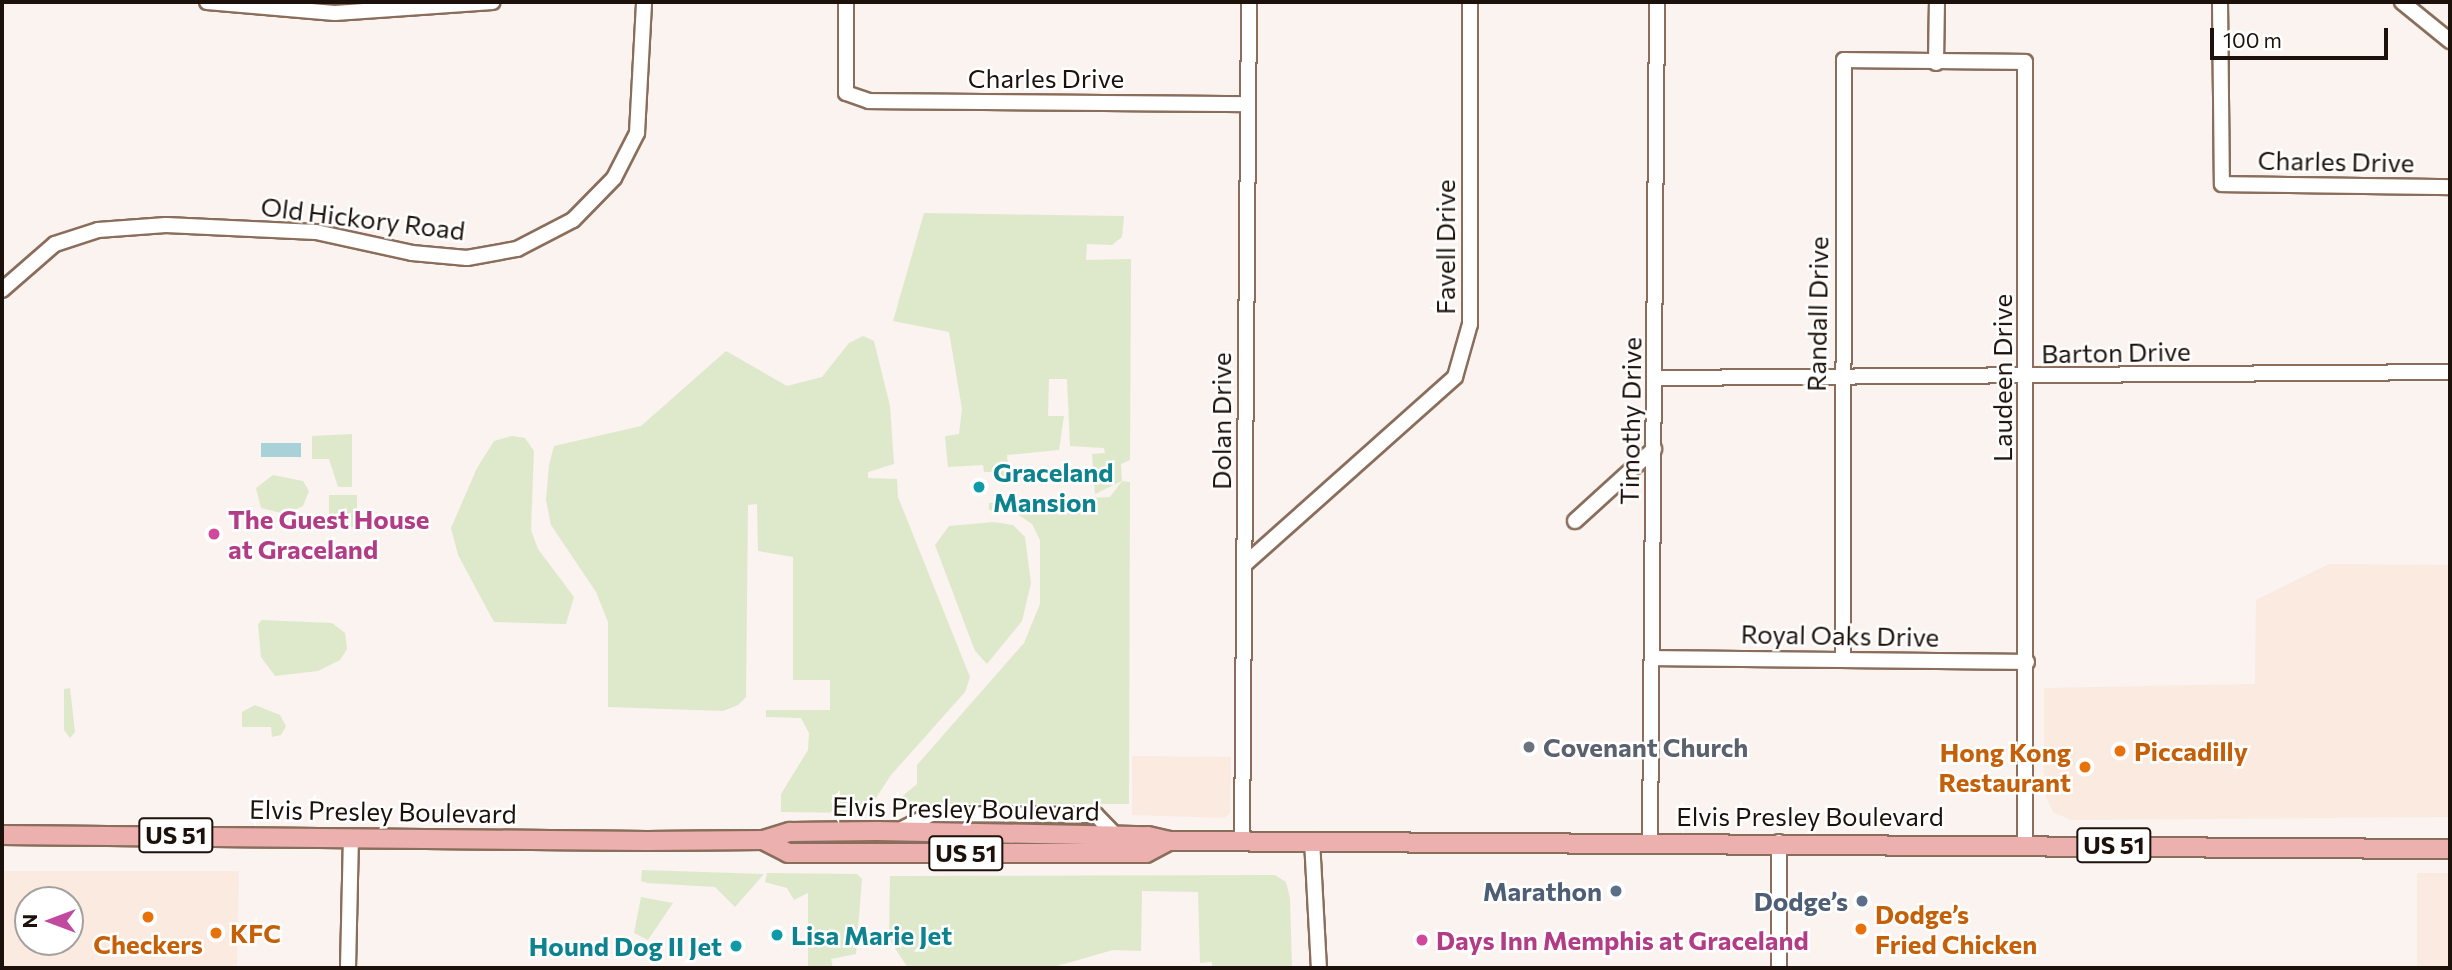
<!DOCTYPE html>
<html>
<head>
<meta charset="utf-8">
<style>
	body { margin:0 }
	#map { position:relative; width:2452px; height:970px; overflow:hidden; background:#faf3ef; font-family:Commissioner,sans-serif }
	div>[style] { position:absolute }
	.built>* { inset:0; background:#faeae0; transform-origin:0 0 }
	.green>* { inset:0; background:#dee9cb; transform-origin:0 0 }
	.water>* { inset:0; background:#a8d1d8; transform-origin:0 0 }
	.roads { filter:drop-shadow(2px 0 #8a6e5b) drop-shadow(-2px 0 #8a6e5b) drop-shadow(0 2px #8a6e5b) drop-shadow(0 -2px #8a6e5b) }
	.minor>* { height:14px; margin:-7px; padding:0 7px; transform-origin:7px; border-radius:7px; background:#fff }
	.major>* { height:18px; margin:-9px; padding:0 9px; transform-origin:9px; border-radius:9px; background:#ecb0af }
	.dots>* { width:19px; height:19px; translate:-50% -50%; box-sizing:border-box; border:4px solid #fff; border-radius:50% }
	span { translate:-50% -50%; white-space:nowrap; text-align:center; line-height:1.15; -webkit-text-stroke:5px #fff; paint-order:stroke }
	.shield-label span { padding:2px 5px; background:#fff; border:2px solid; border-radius:5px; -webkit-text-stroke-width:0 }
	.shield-label { font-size:24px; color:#1d120b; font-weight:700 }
	.street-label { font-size:26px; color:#1d120b }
	.culture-label { font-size:26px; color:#0d838f; font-weight:700 }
	.left { translate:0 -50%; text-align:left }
	.right { translate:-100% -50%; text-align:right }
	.hotel-label { font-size:26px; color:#b23c85; font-weight:700 }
	.worship-label { font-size:26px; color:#5b616d; font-weight:700 }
	.food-label { font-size:26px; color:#c56008; font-weight:700 }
	.service-label { font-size:26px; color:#4e5e75; font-weight:700 }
	.frame { position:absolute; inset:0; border:4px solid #1d120b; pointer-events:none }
	.north { position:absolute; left:14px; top:886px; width:70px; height:70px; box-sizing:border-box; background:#fff; border:2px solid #a5a09d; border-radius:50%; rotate:270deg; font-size:19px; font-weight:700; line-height:28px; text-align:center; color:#1d120b }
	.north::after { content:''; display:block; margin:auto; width:24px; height:32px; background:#c14aa0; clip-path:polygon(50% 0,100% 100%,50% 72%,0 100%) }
	.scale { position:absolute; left:2210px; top:28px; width:178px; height:32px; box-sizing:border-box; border:4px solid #1d120b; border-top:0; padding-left:9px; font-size:21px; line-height:24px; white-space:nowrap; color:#1d120b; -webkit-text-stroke:5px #fff; paint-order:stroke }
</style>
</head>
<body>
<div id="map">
	<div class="built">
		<i style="clip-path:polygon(2329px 564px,2450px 565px,2450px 817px,2071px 820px,2053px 812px,2044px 793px,2044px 688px,2255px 684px,2256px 600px)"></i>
		<i style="clip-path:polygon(1132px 756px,1231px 757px,1230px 813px,1225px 818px,1132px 815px)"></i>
		<i style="clip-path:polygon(evenodd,2px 871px,239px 871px,237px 968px,2px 968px,2px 871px,70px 900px,70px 942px,28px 942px,28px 900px,70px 900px)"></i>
		<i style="left:2417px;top:873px;width:33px;height:95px"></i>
	</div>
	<div class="green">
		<i style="clip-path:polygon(924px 213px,1124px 216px,1122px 237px,1112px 245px,1087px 244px,1086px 260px,1131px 259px,1130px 460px,1121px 464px,1122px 481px,1095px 494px,1092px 454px,1105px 453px,1104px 448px,1070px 446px,1067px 379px,1049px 379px,1048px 416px,1064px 416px,1059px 450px,1007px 455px,1009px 478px,995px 480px,994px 472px,984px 472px,983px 465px,948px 467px,945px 436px,959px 434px,962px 409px,949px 332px,893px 321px)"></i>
		<i style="clip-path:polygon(863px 336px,874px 341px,890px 406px,894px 464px,868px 472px,868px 478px,897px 479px,898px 497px,970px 677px,965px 692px,891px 775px,872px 804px,863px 805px,863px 813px,781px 812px,781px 794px,808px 750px,809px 733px,801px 718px,766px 717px,766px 710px,830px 710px,830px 680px,793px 680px,793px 557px,758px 551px,757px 504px,748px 505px,746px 697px,738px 705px,723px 711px,608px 707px,608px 622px,596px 592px,551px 525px,546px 500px,549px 465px,554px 446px,641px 426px,726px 351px,787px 386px,822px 377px,849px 343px)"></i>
		<i style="clip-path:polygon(352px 434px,352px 487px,338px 487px,329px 459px,312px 459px,312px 436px)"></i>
		<i style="clip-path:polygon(512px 436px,525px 438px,534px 451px,531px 530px,538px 549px,574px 597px,566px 624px,494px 622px,458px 555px,451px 528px,477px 468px,494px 441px)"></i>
		<i style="clip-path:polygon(273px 475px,303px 481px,309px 491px,303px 506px,285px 514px,261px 508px,256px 488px)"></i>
		<i style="clip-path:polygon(1122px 481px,1130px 482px,1129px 804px,893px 804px,917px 784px,917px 765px,1024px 643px,1040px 604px,1040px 540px,1032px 524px,1014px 512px,989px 510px,989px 503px,1110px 497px)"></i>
		<i style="left:329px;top:495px;width:28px;height:32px"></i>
		<i style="clip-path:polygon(994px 522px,1013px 525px,1025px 537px,1031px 583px,1022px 621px,987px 664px,975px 651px,935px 545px,949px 526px)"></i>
		<i style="clip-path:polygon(262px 620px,332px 623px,345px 633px,347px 649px,340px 660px,318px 671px,275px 676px,261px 657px,258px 624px)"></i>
		<i style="clip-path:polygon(70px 688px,75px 732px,70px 738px,64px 730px,64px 689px)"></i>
		<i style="clip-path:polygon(255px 705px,280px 715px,286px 726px,281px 735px,272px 737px,271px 727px,242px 727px,242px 712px)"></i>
		<i style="clip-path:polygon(642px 870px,764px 874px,735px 907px,715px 887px,647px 883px,641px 881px)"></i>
		<i style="clip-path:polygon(767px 873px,857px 874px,862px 879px,856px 954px,831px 959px,833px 968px,808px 968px,808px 893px,794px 900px,787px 888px,765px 882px)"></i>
		<i style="clip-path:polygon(1275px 875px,1286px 882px,1290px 898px,1292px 968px,1212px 968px,1212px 962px,1200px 963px,1198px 892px,1142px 891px,1141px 951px,1113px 950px,1050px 968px,908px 968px,889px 939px,890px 876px)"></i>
		<i style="clip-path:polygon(641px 897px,673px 903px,648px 940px,634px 933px)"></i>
	</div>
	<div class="water">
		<i style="left:261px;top:443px;width:40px;height:14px"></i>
	</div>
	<div class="roads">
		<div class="minor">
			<i style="left:207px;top:2px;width:128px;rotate:4.9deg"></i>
			<i style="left:335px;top:13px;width:158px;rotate:-4deg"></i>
			<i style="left:846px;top:2px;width:91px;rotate:90deg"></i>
			<i style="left:846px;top:93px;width:24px;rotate:19deg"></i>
			<i style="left:869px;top:101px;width:379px;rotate:0.5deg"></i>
			<i style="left:2220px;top:2px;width:182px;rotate:89.4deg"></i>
			<i style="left:2222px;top:184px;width:228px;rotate:0.8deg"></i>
			<i style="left:2402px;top:2px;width:62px;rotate:39.1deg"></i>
			<i style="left:1936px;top:63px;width:61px;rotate:-89.1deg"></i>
			<i style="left:2px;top:290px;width:70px;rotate:-41deg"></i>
			<i style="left:55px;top:244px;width:45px;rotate:-18deg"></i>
			<i style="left:98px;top:230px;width:68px;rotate:-4.2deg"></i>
			<i style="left:166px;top:225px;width:150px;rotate:2.7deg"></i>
			<i style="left:316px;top:232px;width:98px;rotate:12.3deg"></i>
			<i style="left:412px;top:253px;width:55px;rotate:5.2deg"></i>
			<i style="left:467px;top:258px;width:51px;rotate:-10.2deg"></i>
			<i style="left:517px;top:249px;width:63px;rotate:-27.4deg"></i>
			<i style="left:573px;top:220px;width:59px;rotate:-45.7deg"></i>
			<i style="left:614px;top:178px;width:51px;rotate:-62.9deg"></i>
			<i style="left:637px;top:133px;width:131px;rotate:-86.9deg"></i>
			<i style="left:1656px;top:378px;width:794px;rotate:-0.43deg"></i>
			<i style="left:1575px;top:521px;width:107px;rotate:-42.3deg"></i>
			<i style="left:1245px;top:564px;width:281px;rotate:-41.7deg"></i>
			<i style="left:1455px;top:377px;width:55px;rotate:-74.2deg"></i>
			<i style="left:1470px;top:324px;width:322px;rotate:-90deg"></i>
			<i style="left:1653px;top:658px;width:374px;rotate:0.6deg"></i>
			<i style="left:1843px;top:660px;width:600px;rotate:-89.9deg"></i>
			<i style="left:1844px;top:60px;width:181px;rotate:0.6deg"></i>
			<i style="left:2025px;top:62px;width:782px;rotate:90deg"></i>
			<i style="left:898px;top:831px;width:38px;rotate:-27deg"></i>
			<i style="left:932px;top:814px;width:152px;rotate:0.4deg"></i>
			<i style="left:1084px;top:815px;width:12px"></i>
			<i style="left:1096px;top:815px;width:29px;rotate:46deg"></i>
			<i style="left:1242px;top:840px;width:838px;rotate:-89.52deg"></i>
			<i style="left:1312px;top:840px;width:128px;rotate:86.9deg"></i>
			<i style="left:1650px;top:842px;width:840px;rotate:-89.52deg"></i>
			<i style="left:1779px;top:842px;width:126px;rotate:90deg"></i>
			<i style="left:348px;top:968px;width:130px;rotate:-88.7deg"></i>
		</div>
		<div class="major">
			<i style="left:2px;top:835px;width:645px;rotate:0.53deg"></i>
			<i style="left:647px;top:841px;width:116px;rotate:-0.5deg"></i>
			<i style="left:763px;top:840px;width:28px;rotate:-17deg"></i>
			<i style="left:790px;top:832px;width:87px;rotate:-0.7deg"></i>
			<i style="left:877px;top:831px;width:271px;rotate:1.1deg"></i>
			<i style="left:1148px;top:836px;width:22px;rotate:13deg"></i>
			<i style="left:1169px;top:841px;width:1281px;rotate:0.36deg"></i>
			<i style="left:763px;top:840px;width:28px;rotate:27deg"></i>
			<i style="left:788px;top:853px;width:358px"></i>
			<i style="left:1146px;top:853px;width:26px;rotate:-28deg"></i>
		</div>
	</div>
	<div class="dots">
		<i style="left:979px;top:487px;background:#0f9aa8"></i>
		<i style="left:214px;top:534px;background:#d1479c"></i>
		<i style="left:1529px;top:747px;background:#6b7280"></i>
		<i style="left:2120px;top:751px;background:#e8710a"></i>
		<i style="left:2085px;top:767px;background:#e8710a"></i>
		<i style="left:1616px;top:891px;background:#5c6f8a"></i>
		<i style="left:1862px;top:901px;background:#5c6f8a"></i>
		<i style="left:148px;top:917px;background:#e8710a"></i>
		<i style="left:1861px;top:929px;background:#e8710a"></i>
		<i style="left:216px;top:933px;background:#e8710a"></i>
		<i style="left:777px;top:935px;background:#0f9aa8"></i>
		<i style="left:1422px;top:940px;background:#d1479c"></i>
		<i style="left:736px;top:946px;background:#0f9aa8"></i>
	</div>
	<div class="shield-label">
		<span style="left:176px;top:835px">US 51</span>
		<span style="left:2114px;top:845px">US 51</span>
		<span style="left:966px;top:853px">US 51</span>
	</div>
	<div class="street-label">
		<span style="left:1046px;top:78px">Charles Drive</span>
		<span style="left:2336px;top:161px;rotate:1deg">Charles Drive</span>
		<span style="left:363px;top:218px;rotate:7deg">Old Hickory Road</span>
		<span style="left:1445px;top:247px;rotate:-90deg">Favell Drive</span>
		<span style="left:1817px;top:314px;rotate:-89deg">Randall Drive</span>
		<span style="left:2116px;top:352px;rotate:-1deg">Barton Drive</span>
		<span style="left:2002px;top:378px;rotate:-90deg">Laudeen Drive</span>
		<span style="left:1221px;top:421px;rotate:-90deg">Dolan Drive</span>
		<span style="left:1630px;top:421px;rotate:-89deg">Timothy Drive</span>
		<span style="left:1840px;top:635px;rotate:1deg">Royal Oaks Drive</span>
		<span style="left:966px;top:808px;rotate:1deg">Elvis Presley Boulevard</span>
		<span style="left:383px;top:811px;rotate:1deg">Elvis Presley Boulevard</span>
		<span style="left:1810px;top:816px">Elvis Presley Boulevard</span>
	</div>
	<div class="culture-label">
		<span class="left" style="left:993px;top:487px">Graceland<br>Mansion</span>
		<span class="left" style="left:791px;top:935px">Lisa Marie Jet</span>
		<span class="right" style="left:722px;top:946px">Hound Dog II Jet</span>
	</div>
	<div class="hotel-label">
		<span class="left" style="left:228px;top:534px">The Guest House<br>at Graceland</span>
		<span class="left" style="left:1436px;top:940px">Days Inn Memphis at Graceland</span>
	</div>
	<div class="worship-label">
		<span class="left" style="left:1543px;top:747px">Covenant Church</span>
	</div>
	<div class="food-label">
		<span class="left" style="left:2134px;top:751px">Piccadilly</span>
		<span class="right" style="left:2071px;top:767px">Hong Kong<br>Restaurant</span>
		<span class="left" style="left:1875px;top:929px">Dodge’s<br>Fried Chicken</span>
		<span class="left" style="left:230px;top:933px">KFC</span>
		<span style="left:148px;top:944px">Checkers</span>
	</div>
	<div class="service-label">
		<span class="right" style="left:1602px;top:891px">Marathon</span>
		<span class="right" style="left:1848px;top:901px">Dodge’s</span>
	</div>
	<div class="frame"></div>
	<div class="north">N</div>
	<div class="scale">100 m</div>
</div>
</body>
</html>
